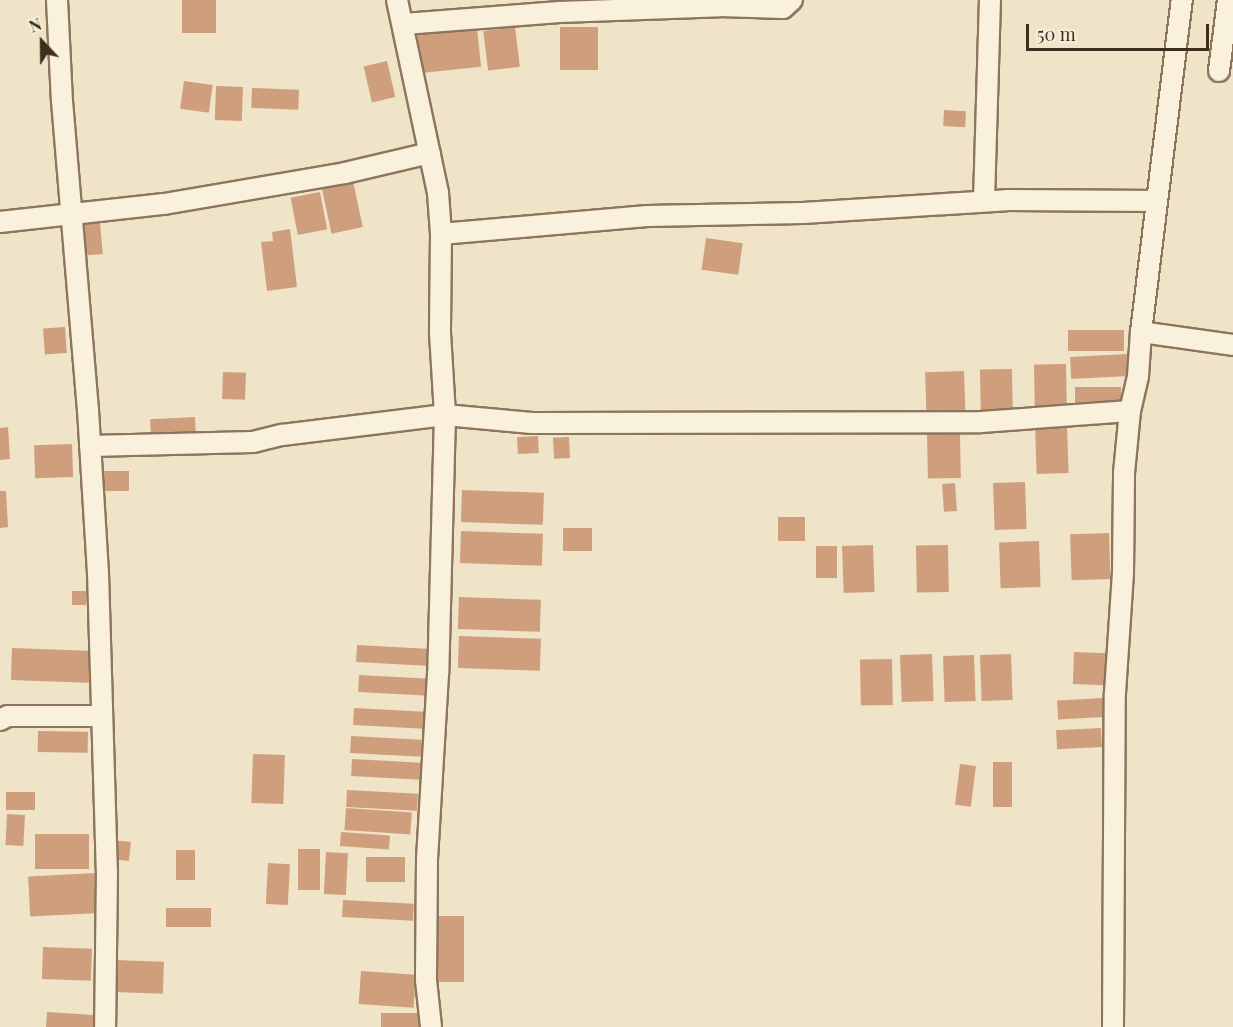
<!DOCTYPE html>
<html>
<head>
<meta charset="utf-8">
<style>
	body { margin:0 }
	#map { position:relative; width:1233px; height:1027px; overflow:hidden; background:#f0e4c8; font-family:"Playfair Display",serif }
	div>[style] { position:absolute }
	.building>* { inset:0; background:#cf9f7d; transform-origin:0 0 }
	.roads { filter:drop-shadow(2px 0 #8d765c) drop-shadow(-2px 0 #8d765c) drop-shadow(0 2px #8d765c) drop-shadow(0 -2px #8d765c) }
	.street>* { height:20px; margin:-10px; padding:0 10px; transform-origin:10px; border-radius:10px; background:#faf1dc }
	span { translate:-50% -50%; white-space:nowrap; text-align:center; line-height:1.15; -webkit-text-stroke:4.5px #f7eed8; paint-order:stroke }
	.north { position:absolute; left:12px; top:12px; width:60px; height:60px; -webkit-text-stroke:4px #f7eed8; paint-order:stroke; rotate:338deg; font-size:16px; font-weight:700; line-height:24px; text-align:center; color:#3d2e20 }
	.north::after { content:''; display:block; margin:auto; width:21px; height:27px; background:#3d2e20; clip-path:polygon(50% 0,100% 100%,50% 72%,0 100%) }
	.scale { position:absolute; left:1026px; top:24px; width:183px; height:27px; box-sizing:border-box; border:3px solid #3d2e20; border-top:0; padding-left:8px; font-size:18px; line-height:21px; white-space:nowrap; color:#3d2e20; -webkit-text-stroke:4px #f7eed8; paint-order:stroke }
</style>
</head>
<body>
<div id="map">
	<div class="building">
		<i style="left:182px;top:0;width:34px;height:33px"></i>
		<i style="left:515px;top:27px;width:40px;height:32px;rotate:83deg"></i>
		<i style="left:560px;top:27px;width:38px;height:43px"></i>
		<i style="left:477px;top:28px;width:39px;height:60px;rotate:84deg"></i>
		<i style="left:387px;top:61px;width:37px;height:24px;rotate:77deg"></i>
		<i style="left:184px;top:81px;width:29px;height:28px;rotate:8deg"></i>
		<i style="left:216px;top:86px;width:27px;height:34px;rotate:2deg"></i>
		<i style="left:252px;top:88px;width:47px;height:20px;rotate:2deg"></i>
		<i style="left:944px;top:110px;width:22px;height:16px;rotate:3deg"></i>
		<i style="left:353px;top:181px;width:47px;height:32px;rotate:78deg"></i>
		<i style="left:320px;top:192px;width:38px;height:30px;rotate:79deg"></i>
		<i style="left:100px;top:222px;width:32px;height:24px;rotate:85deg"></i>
		<i style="clip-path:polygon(290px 229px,297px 287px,267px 291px,261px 242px,273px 241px,272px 232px)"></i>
		<i style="left:706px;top:238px;width:37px;height:32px;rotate:8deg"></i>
		<i style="left:65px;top:327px;width:26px;height:22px;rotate:86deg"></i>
		<i style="left:1124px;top:330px;width:21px;height:56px;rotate:90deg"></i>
		<i style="left:1127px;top:354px;width:22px;height:57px;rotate:87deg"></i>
		<i style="left:1066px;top:364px;width:47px;height:32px;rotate:89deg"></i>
		<i style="left:1012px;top:369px;width:47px;height:32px;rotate:89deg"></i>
		<i style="left:964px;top:371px;width:46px;height:39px;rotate:88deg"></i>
		<i style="left:223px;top:372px;width:23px;height:27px;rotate:2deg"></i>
		<i style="left:1075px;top:387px;width:46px;height:19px"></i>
		<i style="left:195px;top:417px;width:21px;height:45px;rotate:87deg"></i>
		<i style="left:1067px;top:426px;width:47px;height:32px;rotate:88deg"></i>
		<i style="clip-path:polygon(8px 427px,10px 459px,0 460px,0 428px)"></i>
		<i style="left:960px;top:431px;width:47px;height:33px;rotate:89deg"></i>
		<i style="left:538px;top:436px;width:17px;height:21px;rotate:87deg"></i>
		<i style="left:569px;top:437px;width:21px;height:16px;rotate:87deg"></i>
		<i style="left:72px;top:444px;width:33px;height:38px;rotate:88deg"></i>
		<i style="left:94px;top:471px;width:35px;height:20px"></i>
		<i style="left:1025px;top:482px;width:47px;height:32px;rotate:88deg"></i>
		<i style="left:955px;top:483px;width:28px;height:13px;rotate:86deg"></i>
		<i style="left:462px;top:490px;width:82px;height:32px;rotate:2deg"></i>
		<i style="clip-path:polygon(0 491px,6px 491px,8px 527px,0 528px)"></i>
		<i style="left:778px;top:517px;width:27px;height:24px"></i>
		<i style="left:592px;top:528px;width:23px;height:29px;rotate:90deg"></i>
		<i style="left:461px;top:531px;width:82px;height:32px;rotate:2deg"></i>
		<i style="left:1109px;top:533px;width:46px;height:39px;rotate:88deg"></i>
		<i style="left:1039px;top:541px;width:46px;height:40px;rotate:88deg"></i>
		<i style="left:873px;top:545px;width:47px;height:31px;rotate:88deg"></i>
		<i style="left:948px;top:545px;width:47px;height:32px;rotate:89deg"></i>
		<i style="left:816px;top:546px;width:21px;height:32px"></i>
		<i style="left:72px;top:591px;width:14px;height:14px"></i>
		<i style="left:459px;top:597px;width:82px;height:32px;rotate:2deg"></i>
		<i style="left:459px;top:636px;width:82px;height:32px;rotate:2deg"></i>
		<i style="left:357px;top:645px;width:70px;height:17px;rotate:3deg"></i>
		<i style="left:12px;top:648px;width:83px;height:32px;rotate:2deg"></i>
		<i style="left:1074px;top:652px;width:33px;height:32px;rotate:2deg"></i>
		<i style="left:932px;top:654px;width:47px;height:32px;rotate:88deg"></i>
		<i style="left:1011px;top:654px;width:46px;height:31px;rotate:88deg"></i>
		<i style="left:974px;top:655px;width:46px;height:31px;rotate:88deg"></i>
		<i style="left:892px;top:659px;width:46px;height:32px;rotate:89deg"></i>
		<i style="left:359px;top:675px;width:71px;height:17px;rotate:3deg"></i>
		<i style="left:1103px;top:698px;width:19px;height:46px;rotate:87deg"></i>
		<i style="left:354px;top:708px;width:71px;height:17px;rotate:3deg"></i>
		<i style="left:1101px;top:728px;width:19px;height:45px;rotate:87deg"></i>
		<i style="left:38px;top:731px;width:50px;height:21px;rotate:1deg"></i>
		<i style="left:351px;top:736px;width:71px;height:17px;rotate:3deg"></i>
		<i style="left:253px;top:754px;width:32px;height:49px;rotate:2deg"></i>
		<i style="left:352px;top:759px;width:70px;height:17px;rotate:3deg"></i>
		<i style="left:993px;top:762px;width:19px;height:45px"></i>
		<i style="left:960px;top:764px;width:16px;height:41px;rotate:7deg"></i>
		<i style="left:347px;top:790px;width:71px;height:17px;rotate:3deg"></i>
		<i style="left:6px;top:792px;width:29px;height:18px"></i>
		<i style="left:346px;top:808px;width:66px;height:22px;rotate:4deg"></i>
		<i style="left:7px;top:814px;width:18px;height:31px;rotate:3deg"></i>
		<i style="left:341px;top:832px;width:49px;height:14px;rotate:4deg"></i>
		<i style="left:89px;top:834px;width:35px;height:54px;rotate:90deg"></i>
		<i style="left:112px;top:840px;width:19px;height:19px;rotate:6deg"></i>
		<i style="left:298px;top:849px;width:22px;height:41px"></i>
		<i style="left:176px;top:850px;width:19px;height:30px"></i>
		<i style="left:326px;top:852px;width:22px;height:42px;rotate:3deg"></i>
		<i style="left:366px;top:857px;width:39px;height:25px"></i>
		<i style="left:268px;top:863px;width:22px;height:41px;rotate:3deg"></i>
		<i style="left:97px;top:873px;width:40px;height:69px;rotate:87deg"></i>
		<i style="left:343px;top:900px;width:71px;height:17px;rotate:3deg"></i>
		<i style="left:166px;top:908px;width:45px;height:19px"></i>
		<i style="left:430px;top:916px;width:34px;height:66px"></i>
		<i style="left:43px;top:947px;width:49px;height:32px;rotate:2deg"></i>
		<i style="left:115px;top:960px;width:49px;height:32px;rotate:2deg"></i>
		<i style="left:361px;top:971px;width:55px;height:33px;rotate:4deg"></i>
		<i style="clip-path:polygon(47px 1012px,95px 1015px,95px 1027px,46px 1027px)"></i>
		<i style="left:419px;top:1013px;width:14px;height:38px;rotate:90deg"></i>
	</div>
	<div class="roads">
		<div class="street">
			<i style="left:57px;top:0;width:101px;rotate:87.2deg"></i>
			<i style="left:62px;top:101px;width:310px;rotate:85.2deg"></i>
			<i style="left:88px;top:410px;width:163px;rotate:86.5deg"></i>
			<i style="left:98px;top:573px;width:298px;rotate:88.3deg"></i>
			<i style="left:107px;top:871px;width:156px;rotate:90.7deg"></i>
			<i style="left:397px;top:0;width:197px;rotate:78deg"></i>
			<i style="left:438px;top:193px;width:41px;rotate:85.8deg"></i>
			<i style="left:441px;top:234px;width:99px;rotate:90.6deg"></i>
			<i style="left:440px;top:333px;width:82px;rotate:86.5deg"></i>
			<i style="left:445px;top:415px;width:259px;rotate:91.5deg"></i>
			<i style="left:438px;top:674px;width:187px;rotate:93.4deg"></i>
			<i style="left:427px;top:861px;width:119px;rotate:90.5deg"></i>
			<i style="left:426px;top:980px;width:47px;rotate:83.9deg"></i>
			<i style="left:404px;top:24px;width:156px;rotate:-4.4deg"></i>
			<i style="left:560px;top:12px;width:160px;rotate:-2.1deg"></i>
			<i style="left:720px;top:6px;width:63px;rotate:1.8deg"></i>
			<i style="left:783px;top:8px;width:12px;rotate:-42deg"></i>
			<i style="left:1219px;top:71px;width:72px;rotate:-82.8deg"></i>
			<i style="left:984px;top:201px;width:201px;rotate:-88.3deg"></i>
			<i style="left:0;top:222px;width:165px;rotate:-6.3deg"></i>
			<i style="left:164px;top:204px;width:184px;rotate:-9.7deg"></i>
			<i style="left:345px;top:173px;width:87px;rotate:-13.2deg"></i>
			<i style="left:441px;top:234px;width:207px;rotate:-5deg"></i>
			<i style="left:647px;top:216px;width:156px;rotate:-1.1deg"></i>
			<i style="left:803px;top:213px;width:204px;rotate:-3.6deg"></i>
			<i style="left:1007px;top:200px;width:150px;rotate:0.4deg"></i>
			<i style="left:1141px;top:332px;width:93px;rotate:8deg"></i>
			<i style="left:90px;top:446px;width:163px;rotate:-1.4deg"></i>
			<i style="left:253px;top:442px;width:30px;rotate:-14deg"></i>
			<i style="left:282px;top:435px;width:164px;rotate:-7deg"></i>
			<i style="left:445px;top:415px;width:87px;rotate:5.3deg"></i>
			<i style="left:532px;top:423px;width:449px;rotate:-0.1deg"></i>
			<i style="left:981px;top:422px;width:149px;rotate:-4.2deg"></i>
			<i style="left:0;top:720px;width:9px;rotate:-27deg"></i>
			<i style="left:8px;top:716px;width:94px"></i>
			<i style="left:1113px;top:1027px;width:334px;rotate:-89.7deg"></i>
			<i style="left:1115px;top:693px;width:120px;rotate:-86.2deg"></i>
			<i style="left:1123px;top:573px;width:100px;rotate:-89.4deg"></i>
			<i style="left:1124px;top:473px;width:62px;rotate:-84.5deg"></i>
			<i style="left:1130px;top:411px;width:36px;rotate:-77deg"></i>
			<i style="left:1138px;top:376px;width:44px;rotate:-86.1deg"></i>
			<i style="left:1141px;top:332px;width:335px;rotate:-83deg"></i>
		</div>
	</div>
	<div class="north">N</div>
	<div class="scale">50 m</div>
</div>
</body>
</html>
